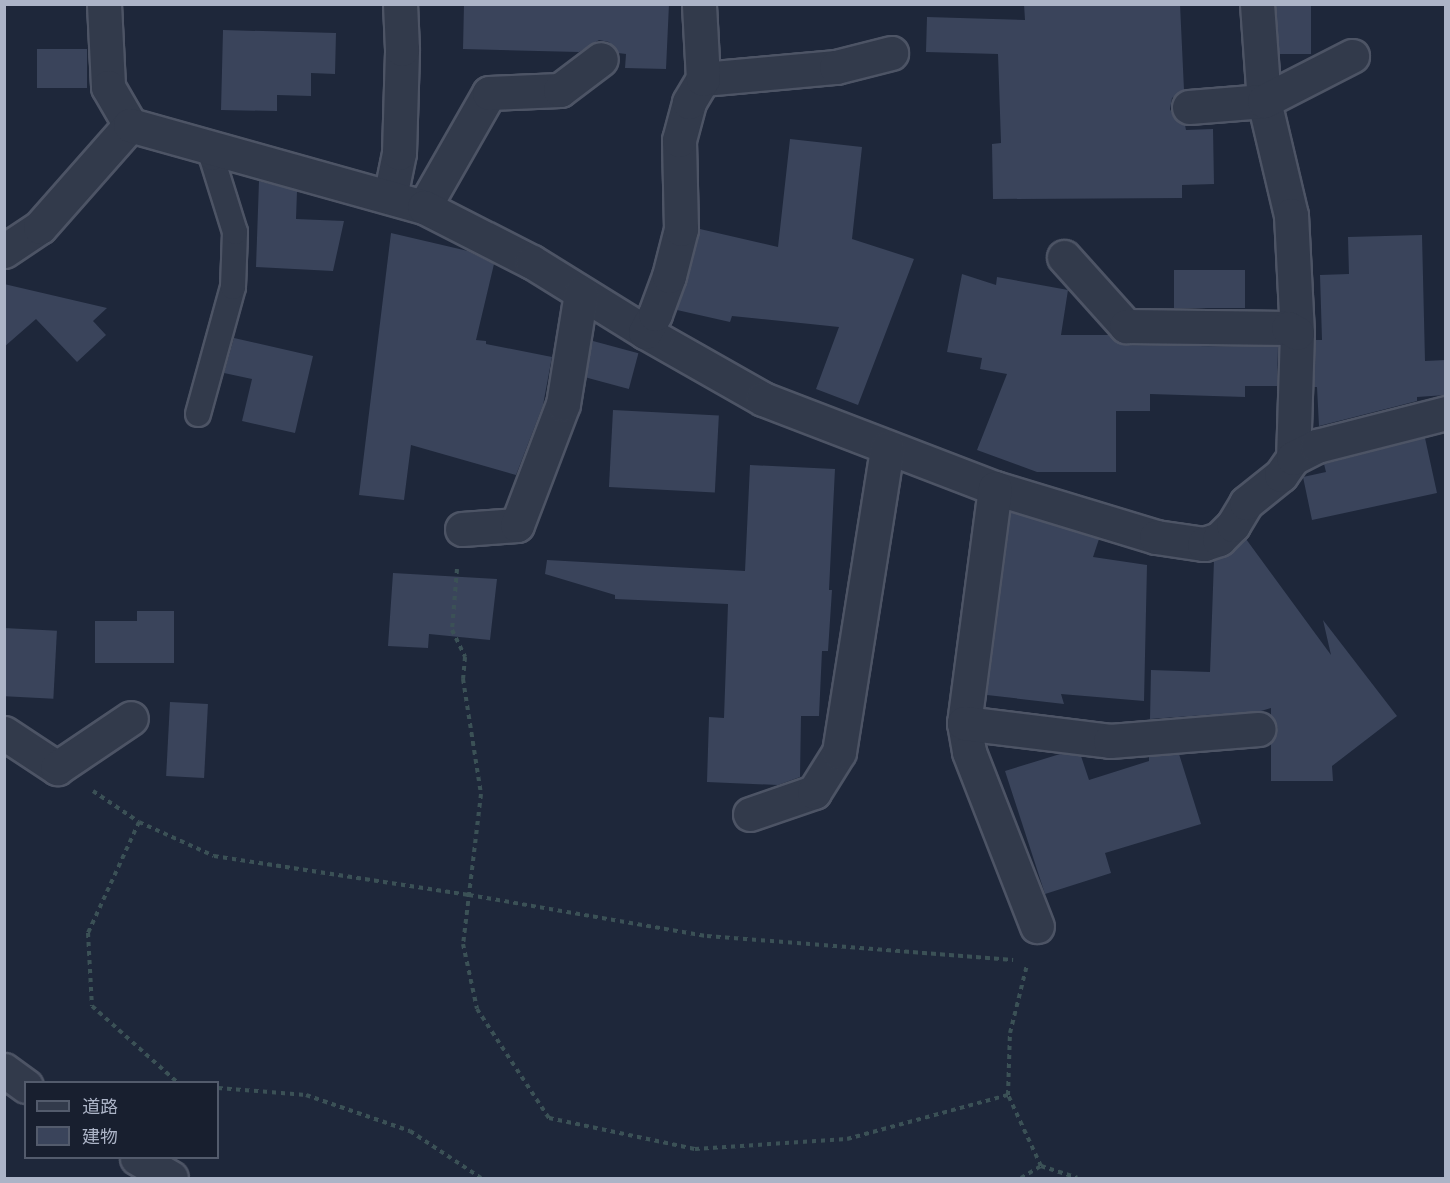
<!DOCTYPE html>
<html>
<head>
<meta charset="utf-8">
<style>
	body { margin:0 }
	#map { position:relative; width:1450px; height:1183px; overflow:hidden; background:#1e273a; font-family:"Titillium Web","Noto Sans JP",sans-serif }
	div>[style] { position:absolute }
	.building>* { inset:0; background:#3a445b; transform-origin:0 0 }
	.path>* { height:4px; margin-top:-2px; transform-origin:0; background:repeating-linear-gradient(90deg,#3b5156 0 4.5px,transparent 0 9px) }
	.roads { filter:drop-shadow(2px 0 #4d5465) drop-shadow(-2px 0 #4d5465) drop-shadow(0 2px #4d5465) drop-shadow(0 -2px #4d5465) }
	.service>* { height:24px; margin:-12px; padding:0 12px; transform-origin:12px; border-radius:12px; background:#323a4b }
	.minor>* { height:33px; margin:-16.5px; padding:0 16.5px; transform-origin:16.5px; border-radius:16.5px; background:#323a4b }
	span { translate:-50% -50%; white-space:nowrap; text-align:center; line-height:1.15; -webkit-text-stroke:4.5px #181f2f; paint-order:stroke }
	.frame { position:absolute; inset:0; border:6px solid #acb4c7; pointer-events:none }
	.legend { position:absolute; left:24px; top:1081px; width:195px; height:78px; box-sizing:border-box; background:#181f2f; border:2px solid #535b6c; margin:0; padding:8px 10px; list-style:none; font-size:18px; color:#acb4c7 }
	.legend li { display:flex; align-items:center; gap:12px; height:30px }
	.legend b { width:30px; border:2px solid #535b6c }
</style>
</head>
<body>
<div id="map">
	<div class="building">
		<i style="clip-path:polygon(464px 4px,669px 4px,666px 69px,625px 68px,626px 54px,618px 53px,609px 42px,599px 40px,579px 52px,463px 49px)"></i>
		<i style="clip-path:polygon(1024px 4px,1180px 4px,1184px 90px,1172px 98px,1170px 109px,1174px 118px,1185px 125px,1186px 130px,1213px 129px,1214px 184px,1182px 185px,1182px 198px,993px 199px,992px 144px,1001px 143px,998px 54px,926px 52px,927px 17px,1025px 20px)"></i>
		<i style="left:1276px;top:4px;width:35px;height:50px"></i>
		<i style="clip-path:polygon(223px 30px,336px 33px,335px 74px,311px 73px,311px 96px,277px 95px,277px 111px,221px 110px)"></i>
		<i style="left:37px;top:49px;width:50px;height:39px"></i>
		<i style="clip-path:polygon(790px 139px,862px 147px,852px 239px,914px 259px,858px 405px,816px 389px,839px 327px,732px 316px,730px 322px,677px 310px,700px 229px,778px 247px)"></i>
		<i style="clip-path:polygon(259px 181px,297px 191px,296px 219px,344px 221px,333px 271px,256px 267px)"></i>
		<i style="clip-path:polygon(391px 233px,468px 251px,494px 264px,476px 340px,486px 341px,486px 344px,552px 357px,543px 405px,516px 475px,411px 445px,404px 500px,359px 495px)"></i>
		<i style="clip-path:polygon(1422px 235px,1425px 361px,1446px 360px,1446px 395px,1417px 397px,1417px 401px,1319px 426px,1317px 387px,1314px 387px,1316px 340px,1322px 340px,1320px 275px,1349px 274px,1348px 237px)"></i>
		<i style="left:1174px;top:270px;width:71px;height:38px"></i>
		<i style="clip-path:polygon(962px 274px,996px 285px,997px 277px,1068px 290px,1061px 335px,1109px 335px,1118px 343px,1126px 345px,1278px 347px,1277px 386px,1245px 386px,1245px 397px,1150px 394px,1150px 411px,1116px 411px,1116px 472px,1037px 472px,977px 450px,1007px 374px,980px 369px,982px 358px,947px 352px)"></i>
		<i style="clip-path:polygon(4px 284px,107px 308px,93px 321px,106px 335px,77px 362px,36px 319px,4px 347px)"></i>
		<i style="clip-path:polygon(234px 338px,313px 356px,295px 433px,242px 421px,252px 379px,224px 373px)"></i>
		<i style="left:593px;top:341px;width:47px;height:37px;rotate:15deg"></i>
		<i style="left:613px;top:410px;width:106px;height:77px;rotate:3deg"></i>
		<i style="clip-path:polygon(1425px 438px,1437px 493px,1312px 520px,1303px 477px,1326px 472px,1324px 464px)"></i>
		<i style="clip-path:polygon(750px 465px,835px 469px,829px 590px,832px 590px,828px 651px,822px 651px,819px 716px,801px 716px,800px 777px,778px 785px,707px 782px,709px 717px,724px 718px,728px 604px,615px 599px,615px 595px,545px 574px,547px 560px,745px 571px)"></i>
		<i style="clip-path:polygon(1011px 512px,1099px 539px,1093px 557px,1147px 565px,1144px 701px,1061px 694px,1064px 704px,987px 695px)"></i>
		<i style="clip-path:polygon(1246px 539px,1331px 655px,1323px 620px,1397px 716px,1332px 766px,1333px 781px,1271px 781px,1271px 743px,1278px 728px,1271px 715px,1271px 708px,1261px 711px,1150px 719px,1151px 670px,1210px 672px,1214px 560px,1232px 553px)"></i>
		<i style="clip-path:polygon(393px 573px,497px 579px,490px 640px,429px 634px,428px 648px,388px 646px)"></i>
		<i style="clip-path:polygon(137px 611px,174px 611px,174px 663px,95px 663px,95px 621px,137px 621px)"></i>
		<i style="left:4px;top:628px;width:53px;height:68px;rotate:3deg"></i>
		<i style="left:170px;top:702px;width:38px;height:74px;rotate:3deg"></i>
		<i style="clip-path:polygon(1060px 754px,1081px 756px,1089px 780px,1149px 761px,1149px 757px,1179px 754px,1201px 824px,1105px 853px,1111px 873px,1045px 894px,1005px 771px)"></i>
	</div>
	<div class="path">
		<i style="left:457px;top:569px;width:61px;rotate:94.7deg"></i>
		<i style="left:452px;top:630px;width:30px;rotate:64deg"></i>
		<i style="left:465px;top:657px;width:22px;rotate:95deg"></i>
		<i style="left:463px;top:679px;width:116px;rotate:81.1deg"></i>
		<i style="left:481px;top:794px;width:151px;rotate:96.8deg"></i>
		<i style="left:463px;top:944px;width:66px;rotate:77.8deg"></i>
		<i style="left:477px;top:1009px;width:131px;rotate:56.6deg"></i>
		<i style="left:549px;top:1118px;width:149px;rotate:12deg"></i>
		<i style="left:695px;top:1149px;width:152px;rotate:-3.8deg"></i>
		<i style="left:847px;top:1139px;width:167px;rotate:-15.3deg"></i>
		<i style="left:93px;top:791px;width:55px;rotate:34deg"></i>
		<i style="left:139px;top:822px;width:82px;rotate:24.4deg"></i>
		<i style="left:214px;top:856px;width:258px;rotate:8.7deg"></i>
		<i style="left:469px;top:895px;width:242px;rotate:9.8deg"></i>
		<i style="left:707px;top:936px;width:307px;rotate:4.5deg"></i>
		<i style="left:139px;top:822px;width:122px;rotate:114.7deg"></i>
		<i style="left:88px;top:933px;width:73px;rotate:86.9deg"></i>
		<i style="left:92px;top:1006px;width:114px;rotate:41.8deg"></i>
		<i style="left:218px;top:1088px;width:88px;rotate:4.5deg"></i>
		<i style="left:306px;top:1095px;width:110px;rotate:19.1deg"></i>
		<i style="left:410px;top:1131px;width:85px;rotate:33.5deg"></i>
		<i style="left:1041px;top:1166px;width:38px;rotate:18deg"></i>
		<i style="left:1021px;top:1178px;width:23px;rotate:-31deg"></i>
		<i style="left:1041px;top:1166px;width:78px;rotate:-114.9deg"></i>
		<i style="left:1008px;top:1095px;width:62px;rotate:-88.2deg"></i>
		<i style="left:1010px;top:1033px;width:70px;rotate:-76deg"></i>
	</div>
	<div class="roads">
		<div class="service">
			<i style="left:198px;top:414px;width:132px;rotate:-74.6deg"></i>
			<i style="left:233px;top:287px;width:55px;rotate:-87.9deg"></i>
			<i style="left:235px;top:232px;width:77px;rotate:-107.3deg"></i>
			<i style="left:212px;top:158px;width:11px;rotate:-75deg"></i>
		</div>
		<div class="minor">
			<i style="left:104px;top:4px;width:83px;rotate:87.2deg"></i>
			<i style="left:108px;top:87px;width:44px;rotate:59.9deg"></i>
			<i style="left:1257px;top:4px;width:97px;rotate:85.9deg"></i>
			<i style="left:1264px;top:101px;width:117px;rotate:76.7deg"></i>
			<i style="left:1291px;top:215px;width:118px;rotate:87.1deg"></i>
			<i style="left:1297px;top:333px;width:125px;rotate:91.8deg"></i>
			<i style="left:703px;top:79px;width:134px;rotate:-5.2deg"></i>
			<i style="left:836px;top:67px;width:57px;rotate:-14.3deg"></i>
			<i style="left:1189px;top:107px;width:75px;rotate:-4.6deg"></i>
			<i style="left:1264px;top:101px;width:99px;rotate:-27.1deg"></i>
			<i style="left:390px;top:197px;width:45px;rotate:-78.4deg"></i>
			<i style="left:399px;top:153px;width:104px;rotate:-88.3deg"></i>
			<i style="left:402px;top:49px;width:45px;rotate:-92.5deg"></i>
			<i style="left:424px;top:207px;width:131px;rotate:-60.3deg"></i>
			<i style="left:489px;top:93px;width:71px;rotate:-2.4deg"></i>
			<i style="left:560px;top:90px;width:51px;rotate:-37.1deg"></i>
			<i style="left:4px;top:251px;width:43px;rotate:-33.7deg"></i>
			<i style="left:40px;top:227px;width:136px;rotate:-48.6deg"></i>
			<i style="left:130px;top:125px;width:305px;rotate:15.6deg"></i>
			<i style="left:424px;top:207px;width:121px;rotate:27deg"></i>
			<i style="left:532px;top:262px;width:133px;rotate:31.8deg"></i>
			<i style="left:645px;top:332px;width:136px;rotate:29.6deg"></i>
			<i style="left:763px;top:399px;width:248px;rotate:21deg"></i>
			<i style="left:995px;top:488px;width:168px;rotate:16.9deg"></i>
			<i style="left:1156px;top:537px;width:49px;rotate:8.3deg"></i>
			<i style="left:1204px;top:544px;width:16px;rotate:-18deg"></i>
			<i style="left:1219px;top:539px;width:20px;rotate:-45deg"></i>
			<i style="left:1233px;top:525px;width:26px;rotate:-59deg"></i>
			<i style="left:1246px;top:503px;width:45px;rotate:-38.7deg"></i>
			<i style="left:1281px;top:475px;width:21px;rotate:-55deg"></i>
			<i style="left:1293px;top:458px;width:27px;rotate:-27deg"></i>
			<i style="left:1317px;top:446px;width:133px;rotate:-14.3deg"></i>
			<i style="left:1064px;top:257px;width:93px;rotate:48.1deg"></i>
			<i style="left:1126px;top:326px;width:162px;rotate:0.7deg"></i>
			<i style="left:1288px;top:328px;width:10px;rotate:29deg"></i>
			<i style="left:645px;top:332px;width:21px;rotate:-61deg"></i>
			<i style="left:655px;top:314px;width:40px;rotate:-69.8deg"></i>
			<i style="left:669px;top:276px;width:49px;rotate:-75.7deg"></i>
			<i style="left:681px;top:229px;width:89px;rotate:-91.3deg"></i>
			<i style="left:679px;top:140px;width:39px;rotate:-75deg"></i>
			<i style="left:689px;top:102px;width:27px;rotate:-59deg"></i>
			<i style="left:703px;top:79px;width:75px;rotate:-93.1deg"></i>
			<i style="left:995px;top:488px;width:237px;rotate:97.5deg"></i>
			<i style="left:964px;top:723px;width:29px;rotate:80deg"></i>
			<i style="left:969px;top:752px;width:187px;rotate:68.7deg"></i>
			<i style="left:462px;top:529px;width:55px;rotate:-4.2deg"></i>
			<i style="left:517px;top:525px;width:129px;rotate:-69.2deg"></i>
			<i style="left:563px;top:404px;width:112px;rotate:-80.8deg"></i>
			<i style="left:964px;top:723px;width:147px;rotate:7deg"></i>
			<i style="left:1110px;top:741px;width:149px;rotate:-4.6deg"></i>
			<i style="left:4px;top:733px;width:64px;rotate:33.4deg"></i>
			<i style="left:57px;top:768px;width:89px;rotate:-34deg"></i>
			<i style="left:750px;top:814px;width:68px;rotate:-19deg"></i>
			<i style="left:814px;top:792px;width:47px;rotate:-58deg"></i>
			<i style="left:839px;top:752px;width:308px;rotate:-81deg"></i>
			<i style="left:4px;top:1070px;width:27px;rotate:36deg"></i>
			<i style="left:137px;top:1158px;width:39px;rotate:30deg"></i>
		</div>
	</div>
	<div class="frame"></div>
	<ul class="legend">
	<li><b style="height:8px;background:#323a4b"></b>道路</li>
	<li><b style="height:16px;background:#3a445b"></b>建物</li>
	</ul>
</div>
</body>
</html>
